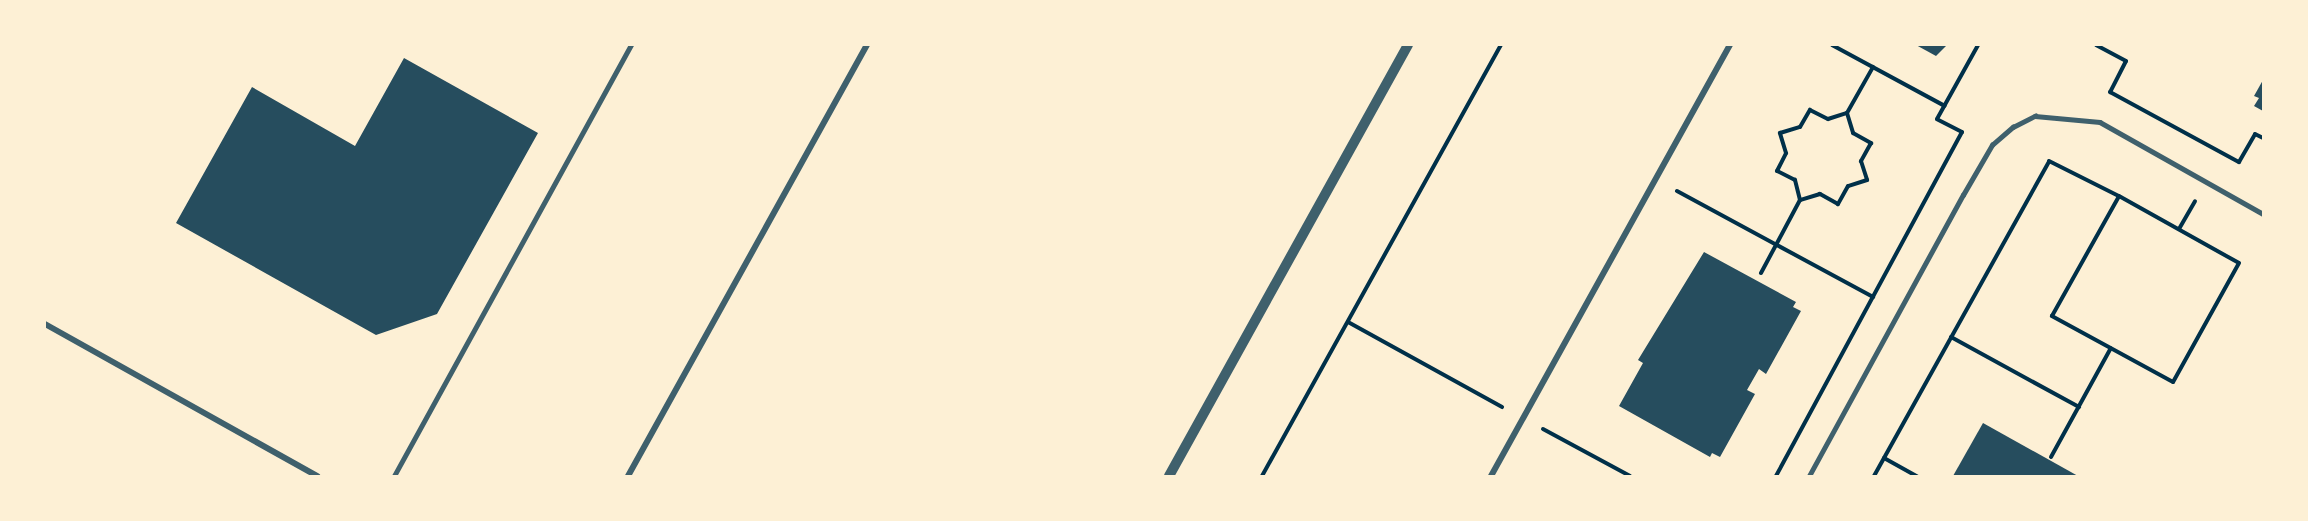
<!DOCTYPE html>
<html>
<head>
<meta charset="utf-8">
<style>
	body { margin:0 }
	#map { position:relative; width:2308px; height:521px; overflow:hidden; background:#fdf0d5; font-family:"Open Sans",sans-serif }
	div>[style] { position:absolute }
	.building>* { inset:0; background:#264d5e }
	.path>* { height:4px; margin:-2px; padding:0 2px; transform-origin:2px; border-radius:2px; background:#003049 }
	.service>* { height:4.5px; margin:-2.25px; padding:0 2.25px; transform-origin:2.25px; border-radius:2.25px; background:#3f606c }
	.minor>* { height:6px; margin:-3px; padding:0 3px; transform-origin:3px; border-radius:3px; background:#3f606c }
	.tertiary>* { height:10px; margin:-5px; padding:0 5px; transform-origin:5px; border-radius:5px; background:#3f606c }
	span { translate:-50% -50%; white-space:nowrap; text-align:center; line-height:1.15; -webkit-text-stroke:6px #fdf0d5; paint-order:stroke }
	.frame { position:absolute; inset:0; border:46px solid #fdf0d5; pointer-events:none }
</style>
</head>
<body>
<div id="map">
	<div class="building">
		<i style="clip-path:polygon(1916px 45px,1947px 45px,1936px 56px)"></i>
		<i style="clip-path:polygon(404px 58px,538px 133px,437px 314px,376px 335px,176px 223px,252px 87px,355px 146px)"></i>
		<i style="clip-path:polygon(2263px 80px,2263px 111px,2254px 106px,2259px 98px,2254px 96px)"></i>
		<i style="clip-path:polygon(1704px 252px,1796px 302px,1793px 307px,1801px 311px,1766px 374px,1759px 369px,1747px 390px,1755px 394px,1720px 457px,1712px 453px,1710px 457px,1619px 406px,1643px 363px,1638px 360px)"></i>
		<i style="clip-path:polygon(1983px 423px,2078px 476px,1953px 476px)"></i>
	</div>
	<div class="path">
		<i style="left:1832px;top:45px;width:128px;rotate:28.4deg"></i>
		<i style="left:2096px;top:45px;width:34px;rotate:28deg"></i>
		<i style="left:2126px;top:61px;width:35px;rotate:117deg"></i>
		<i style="left:2110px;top:92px;width:147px;rotate:28.5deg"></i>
		<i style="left:2239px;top:162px;width:32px;rotate:-60deg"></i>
		<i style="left:2255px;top:134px;width:9px;rotate:27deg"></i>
		<i style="left:1810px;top:110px;width:20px;rotate:27deg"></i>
		<i style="left:1828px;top:119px;width:20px;rotate:-18deg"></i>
		<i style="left:1847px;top:113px;width:21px;rotate:73deg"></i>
		<i style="left:1853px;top:133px;width:21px;rotate:29deg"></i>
		<i style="left:1871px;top:143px;width:21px;rotate:119deg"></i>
		<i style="left:1861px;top:161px;width:20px;rotate:72deg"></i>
		<i style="left:1867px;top:180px;width:20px;rotate:162deg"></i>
		<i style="left:1848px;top:186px;width:21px;rotate:119deg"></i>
		<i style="left:1838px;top:204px;width:21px;rotate:-151deg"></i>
		<i style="left:1820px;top:194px;width:21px;rotate:163deg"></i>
		<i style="left:1800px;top:200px;width:21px;rotate:-104deg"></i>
		<i style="left:1795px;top:180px;width:20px;rotate:-153deg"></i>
		<i style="left:1777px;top:171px;width:20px;rotate:-63deg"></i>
		<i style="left:1786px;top:153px;width:21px;rotate:-107deg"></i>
		<i style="left:1780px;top:133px;width:21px;rotate:-17deg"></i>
		<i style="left:1800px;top:127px;width:20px;rotate:-60deg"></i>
		<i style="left:1847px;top:113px;width:53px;rotate:-60.5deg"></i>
		<i style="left:1677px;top:191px;width:223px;rotate:28.4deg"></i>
		<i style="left:2179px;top:229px;width:32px;rotate:-60deg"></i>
		<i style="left:1761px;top:273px;width:83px;rotate:-61.9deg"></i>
		<i style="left:1348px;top:322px;width:176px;rotate:28.9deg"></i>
		<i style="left:1951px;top:337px;width:146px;rotate:28.7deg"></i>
		<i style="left:1543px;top:429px;width:99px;rotate:28.4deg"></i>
		<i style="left:2051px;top:457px;width:124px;rotate:-61.2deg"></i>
		<i style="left:1884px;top:458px;width:38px;rotate:29deg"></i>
		<i style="left:1262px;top:476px;width:493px;rotate:-61deg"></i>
		<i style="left:1776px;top:476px;width:391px;rotate:-61.6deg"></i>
		<i style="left:1962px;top:132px;width:28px;rotate:-153deg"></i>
		<i style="left:1937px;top:119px;width:85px;rotate:-61deg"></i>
		<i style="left:1874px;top:476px;width:360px;rotate:-60.9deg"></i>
		<i style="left:2049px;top:161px;width:78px;rotate:26.6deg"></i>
		<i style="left:2119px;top:196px;width:137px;rotate:29.2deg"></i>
		<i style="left:2239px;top:263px;width:136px;rotate:119deg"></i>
		<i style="left:2173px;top:382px;width:138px;rotate:-151.4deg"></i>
		<i style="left:2052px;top:316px;width:137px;rotate:-60.8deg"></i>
	</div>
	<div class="service">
		<i style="left:394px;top:476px;width:492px;rotate:-61.2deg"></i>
		<i style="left:1809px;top:476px;width:320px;rotate:-61.3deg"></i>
		<i style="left:1963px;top:195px;width:58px;rotate:-59.9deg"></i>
		<i style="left:1992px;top:145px;width:28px;rotate:-41deg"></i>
		<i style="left:2013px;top:127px;width:25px;rotate:-27deg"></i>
		<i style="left:2035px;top:116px;width:65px;rotate:5.3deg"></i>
		<i style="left:2100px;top:122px;width:187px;rotate:29.4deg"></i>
	</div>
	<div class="minor">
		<i style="left:45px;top:324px;width:312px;rotate:29.2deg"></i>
		<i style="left:628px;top:476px;width:493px;rotate:-61deg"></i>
		<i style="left:1491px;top:476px;width:493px;rotate:-61deg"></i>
	</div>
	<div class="tertiary">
		<i style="left:1169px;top:476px;width:493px;rotate:-61deg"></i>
	</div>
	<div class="frame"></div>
</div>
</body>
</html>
